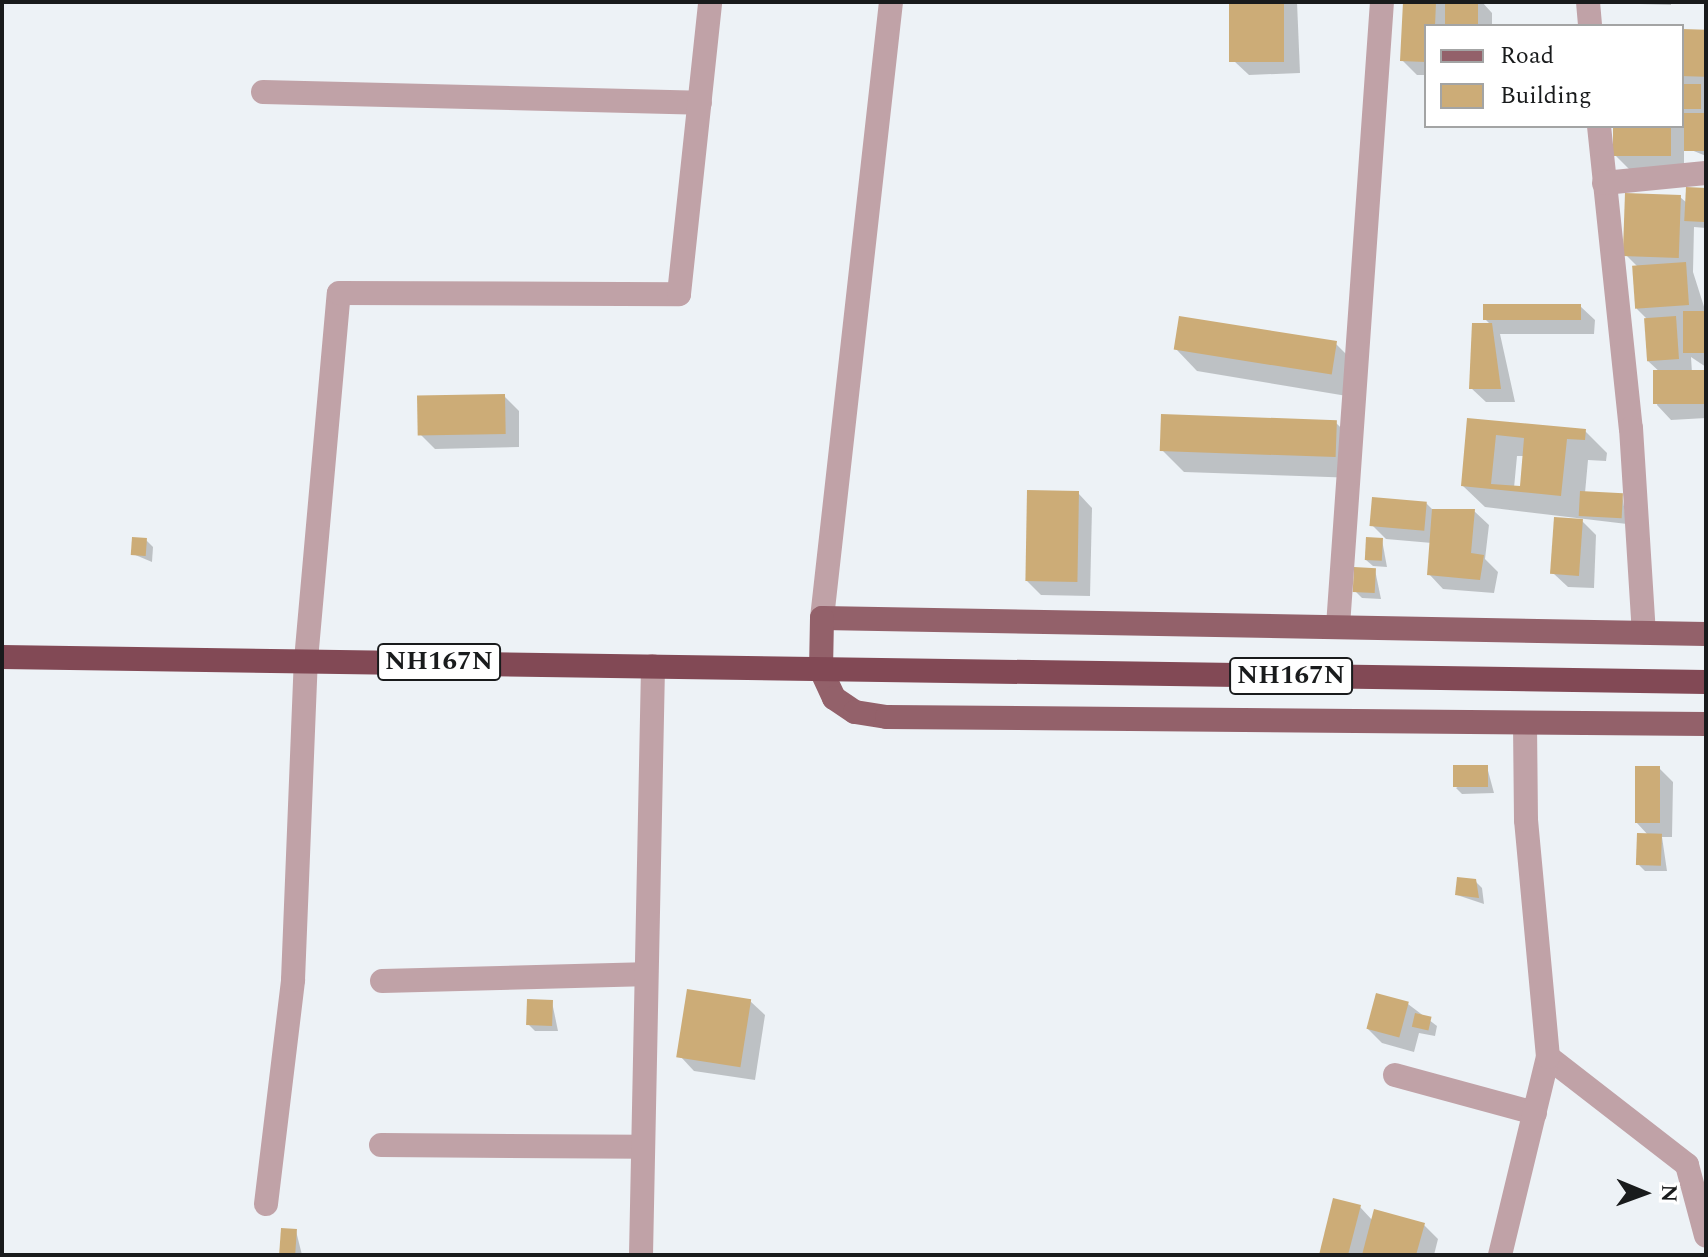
<!DOCTYPE html>
<html>
<head>
<meta charset="utf-8">
<style>
	body { margin:0 }
	#map { position:relative; width:1708px; height:1257px; overflow:hidden; background:#edf2f6; font-family:Spectral,serif }
	div>[style] { position:absolute }
	.shadow>* { inset:0; background:#0003 }
	.building>* { inset:0; background:#ccac77; transform-origin:0 0 }
	.minor>* { height:24px; margin:-12px; padding:0 12px; transform-origin:12px; border-radius:12px; background:#c0a2a7 }
	.major>* { height:24px; margin:-12px; padding:0 12px; transform-origin:12px; border-radius:12px; background:#93616a }
	.highway>* { height:24px; margin:-12px; padding:0 12px; transform-origin:12px; border-radius:12px; background:#824955 }
	span { translate:-50% -50%; white-space:nowrap; text-align:center; line-height:1.15; -webkit-text-stroke:7px #fff; paint-order:stroke }
	.shield-label span { padding:2px 6px; background:#fff; border:2px solid; border-radius:6px; -webkit-text-stroke-width:0 }
	.shield-label { font-size:26px; color:#191b1c; font-weight:700 }
	.frame { position:absolute; inset:0; border:4px solid #191b1c; pointer-events:none }
	.legend { position:absolute; left:1424px; top:24px; width:260px; height:104px; box-sizing:border-box; background:#fff; border:2px solid #a3a4a4; margin:0; padding:10px 14px; list-style:none; font-size:24px; color:#191b1c }
	.legend li { display:flex; align-items:center; gap:16px; height:40px }
	.legend b { width:40px; border:2px solid #a3a4a4 }
	.north { position:absolute; left:1604px; top:1153px; width:80px; height:80px; -webkit-text-stroke:6px #fff; paint-order:stroke; rotate:91deg; font-size:22px; font-weight:700; line-height:32px; text-align:center; color:#191b1c }
	.north::after { content:''; display:block; margin:auto; width:28px; height:36px; background:#191b1c; clip-path:polygon(50% 0,100% 100%,50% 72%,0 100%) }
</style>
</head>
<body>
<div id="map">
	<div class="shadow">
		<i style="clip-path:polygon(1231px 2px,1297px 2px,1300px 73px,1249px 75px,1234px 61px)"></i>
		<i style="clip-path:polygon(1405px 2px,1482px 2px,1492px 13px,1492px 26px,1426px 26px,1426px 75px,1417px 75px,1402px 60px)"></i>
		<i style="clip-path:polygon(1607px 2px,1671px 2px,1671px 5px,1608px 3px)"></i>
		<i style="clip-path:polygon(1682px 31px,1706px 32px,1706px 156px,1684px 147px,1684px 170px,1629px 169px,1615px 155px,1615px 126px,1682px 126px)"></i>
		<i style="clip-path:polygon(1706px 190px,1706px 228px,1694px 227px,1693px 272px,1706px 313px,1706px 367px,1691px 357px,1692px 373px,1706px 372px,1706px 418px,1671px 420px,1657px 405px,1662px 374px,1648px 361px,1646px 318px,1637px 309px,1639px 268px,1626px 255px,1680px 197px,1687px 203px)"></i>
		<i style="clip-path:polygon(1580px 306px,1595px 320px,1594px 334px,1500px 334px,1515px 402px,1486px 402px,1471px 388px,1491px 325px,1485px 319px)"></i>
		<i style="clip-path:polygon(1336px 344px,1358px 366px,1353px 397px,1197px 371px,1176px 349px)"></i>
		<i style="clip-path:polygon(504px 396px,519px 411px,519px 447px,435px 449px,420px 434px)"></i>
		<i style="clip-path:polygon(evenodd,1469px 420px,1585px 431px,1607px 453px,1606px 461px,1588px 460px,1585px 493px,1622px 495px,1627px 524px,1485px 507px,1463px 486px,1469px 420px,1517px 456px,1525px 456px,1521px 489px,1514px 488px,1517px 456px)"></i>
		<i style="clip-path:polygon(1336px 423px,1358px 444px,1357px 478px,1184px 472px,1162px 450px)"></i>
		<i style="clip-path:polygon(1078px 493px,1092px 508px,1090px 596px,1041px 595px,1026px 580px)"></i>
		<i style="clip-path:polygon(1426px 503px,1434px 511px,1474px 511px,1489px 525px,1485px 559px,1498px 572px,1494px 593px,1443px 589px,1429px 574px,1432px 543px,1386px 539px,1372px 525px)"></i>
		<i style="clip-path:polygon(1582px 521px,1596px 535px,1594px 588px,1568px 587px,1553px 573px)"></i>
		<i style="clip-path:polygon(146px 540px,153px 547px,152px 562px,133px 554px)"></i>
		<i style="clip-path:polygon(1382px 540px,1387px 567px,1373px 566px,1366px 560px)"></i>
		<i style="clip-path:polygon(1375px 570px,1381px 599px,1362px 598px,1355px 591px)"></i>
		<i style="clip-path:polygon(1487px 767px,1494px 793px,1462px 794px,1456px 788px)"></i>
		<i style="clip-path:polygon(1659px 768px,1673px 782px,1672px 837px,1662px 837px,1667px 871px,1645px 871px,1638px 864px,1649px 836px,1636px 822px)"></i>
		<i style="clip-path:polygon(1475px 881px,1482px 888px,1484px 904px,1457px 895px)"></i>
		<i style="clip-path:polygon(750px 1001px,765px 1015px,755px 1080px,694px 1071px,680px 1056px)"></i>
		<i style="clip-path:polygon(552px 1002px,558px 1031px,535px 1031px,528px 1024px)"></i>
		<i style="clip-path:polygon(1408px 1004px,1437px 1026px,1435px 1036px,1419px 1033px,1414px 1052px,1382px 1043px,1368px 1029px)"></i>
		<i style="clip-path:polygon(1360px 1207px,1373px 1221px,1424px 1225px,1438px 1239px,1434px 1255px,1322px 1255px)"></i>
		<i style="clip-path:polygon(296px 1231px,302px 1255px,282px 1255px)"></i>
	</div>
	<div class="building">
		<i style="left:1229px;top:2px;width:55px;height:60px"></i>
		<i style="clip-path:polygon(1403px 2px,1436px 2px,1435px 26px,1426px 26px,1426px 62px,1400px 61px)"></i>
		<i style="left:1445px;top:2px;width:33px;height:24px"></i>
		<i style="left:1682px;top:29px;width:24px;height:47px;rotate:2deg"></i>
		<i style="left:1682px;top:84px;width:19px;height:25px"></i>
		<i style="left:1684px;top:113px;width:22px;height:38px"></i>
		<i style="left:1613px;top:126px;width:58px;height:30px"></i>
		<i style="left:1686px;top:187px;width:20px;height:34px;rotate:3deg"></i>
		<i style="left:1625px;top:193px;width:56px;height:63px;rotate:2deg"></i>
		<i style="left:1686px;top:262px;width:43px;height:54px;rotate:86deg"></i>
		<i style="left:1483px;top:304px;width:98px;height:16px"></i>
		<i style="left:1706px;top:311px;width:42px;height:23px;rotate:90deg"></i>
		<i style="left:1179px;top:316px;width:160px;height:34px;rotate:9deg"></i>
		<i style="left:1676px;top:316px;width:43px;height:32px;rotate:86deg"></i>
		<i style="clip-path:polygon(1472px 323px,1492px 323px,1501px 389px,1469px 389px)"></i>
		<i style="left:1706px;top:370px;width:34px;height:53px;rotate:90deg"></i>
		<i style="left:505px;top:394px;width:40px;height:88px;rotate:89deg"></i>
		<i style="left:1161px;top:414px;width:176px;height:37px;rotate:2deg"></i>
		<i style="clip-path:polygon(evenodd,1467px 418px,1586px 429px,1585px 440px,1567px 439px,1561px 496px,1461px 486px,1467px 418px,1496px 435px,1524px 438px,1520px 486px,1491px 484px,1496px 435px)"></i>
		<i style="left:1027px;top:490px;width:52px;height:91px;rotate:1deg"></i>
		<i style="left:1580px;top:491px;width:43px;height:25px;rotate:3deg"></i>
		<i style="left:1372px;top:497px;width:55px;height:29px;rotate:5deg"></i>
		<i style="clip-path:polygon(1432px 509px,1475px 509px,1471px 553px,1484px 555px,1480px 580px,1427px 575px)"></i>
		<i style="left:1554px;top:517px;width:29px;height:57px;rotate:4deg"></i>
		<i style="left:132px;top:537px;width:15px;height:18px;rotate:4deg"></i>
		<i style="left:1366px;top:537px;width:17px;height:23px;rotate:3deg"></i>
		<i style="left:1354px;top:567px;width:22px;height:25px;rotate:3deg"></i>
		<i style="left:1488px;top:765px;width:22px;height:35px;rotate:90deg"></i>
		<i style="left:1635px;top:766px;width:25px;height:57px"></i>
		<i style="left:1637px;top:833px;width:25px;height:32px;rotate:2deg"></i>
		<i style="clip-path:polygon(1457px 877px,1476px 879px,1479px 898px,1455px 895px)"></i>
		<i style="left:687px;top:989px;width:65px;height:69px;rotate:9deg"></i>
		<i style="left:1376px;top:993px;width:34px;height:37px;rotate:15deg"></i>
		<i style="left:527px;top:999px;width:26px;height:26px;rotate:2deg"></i>
		<i style="left:1415px;top:1013px;width:17px;height:14px;rotate:13deg"></i>
		<i style="clip-path:polygon(1333px 1198px,1361px 1205px,1348px 1255px,1319px 1255px)"></i>
		<i style="clip-path:polygon(1374px 1209px,1425px 1223px,1416px 1255px,1362px 1255px)"></i>
		<i style="left:281px;top:1228px;width:16px;height:27px;rotate:4deg"></i>
	</div>
	<div class="minor">
		<i style="left:1588px;top:2px;width:24px;rotate:85deg"></i>
		<i style="left:263px;top:92px;width:437px;rotate:1.4deg"></i>
		<i style="left:1599px;top:126px;width:304px;rotate:84deg"></i>
		<i style="left:1631px;top:428px;width:205px;rotate:86.4deg"></i>
		<i style="left:1604px;top:183px;width:102px;rotate:-5.6deg"></i>
		<i style="left:822px;top:618px;width:620px;rotate:-83.61deg"></i>
		<i style="left:1338px;top:626px;width:626px;rotate:-85.97deg"></i>
		<i style="left:382px;top:981px;width:260px;rotate:-1.5deg"></i>
		<i style="left:1548px;top:1057px;width:176px;rotate:37.8deg"></i>
		<i style="left:1687px;top:1165px;width:73px;rotate:75deg"></i>
		<i style="left:1395px;top:1075px;width:145px;rotate:15.2deg"></i>
		<i style="left:381px;top:1145px;width:261px;rotate:0.4deg"></i>
		<i style="left:266px;top:1204px;width:226px;rotate:-83.1deg"></i>
		<i style="left:293px;top:980px;width:320px;rotate:-87.7deg"></i>
		<i style="left:306px;top:660px;width:368px;rotate:-84.9deg"></i>
		<i style="left:339px;top:293px;width:340px;rotate:0.2deg"></i>
		<i style="left:679px;top:294px;width:294px;rotate:-83.9deg"></i>
		<i style="left:641px;top:1255px;width:589px;rotate:-88.83deg"></i>
		<i style="left:1500px;top:1255px;width:204px;rotate:-76.4deg"></i>
		<i style="left:1548px;top:1057px;width:238px;rotate:-95.3deg"></i>
		<i style="left:1526px;top:820px;width:97px;rotate:-90.6deg"></i>
	</div>
	<div class="major">
		<i style="left:1706px;top:634px;width:884px;rotate:-178.96deg"></i>
		<i style="left:822px;top:618px;width:52px;rotate:91.1deg"></i>
		<i style="left:821px;top:670px;width:31px;rotate:65deg"></i>
		<i style="left:834px;top:698px;width:25px;rotate:34deg"></i>
		<i style="left:855px;top:712px;width:32px;rotate:9deg"></i>
		<i style="left:887px;top:717px;width:819px;rotate:0.49deg"></i>
	</div>
	<div class="highway">
		<i style="left:2px;top:657px;width:1704px;rotate:0.84deg"></i>
	</div>
	<div class="shield-label">
		<span style="left:439px;top:662px">NH167N</span>
		<span style="left:1291px;top:676px">NH167N</span>
	</div>
	<div class="frame"></div>
	<ul class="legend">
	<li><b style="height:10px;background:#93616a"></b>Road</li>
	<li><b style="height:22px;background:#ccac77"></b>Building</li>
	</ul>
	<div class="north">N</div>
</div>
</body>
</html>
